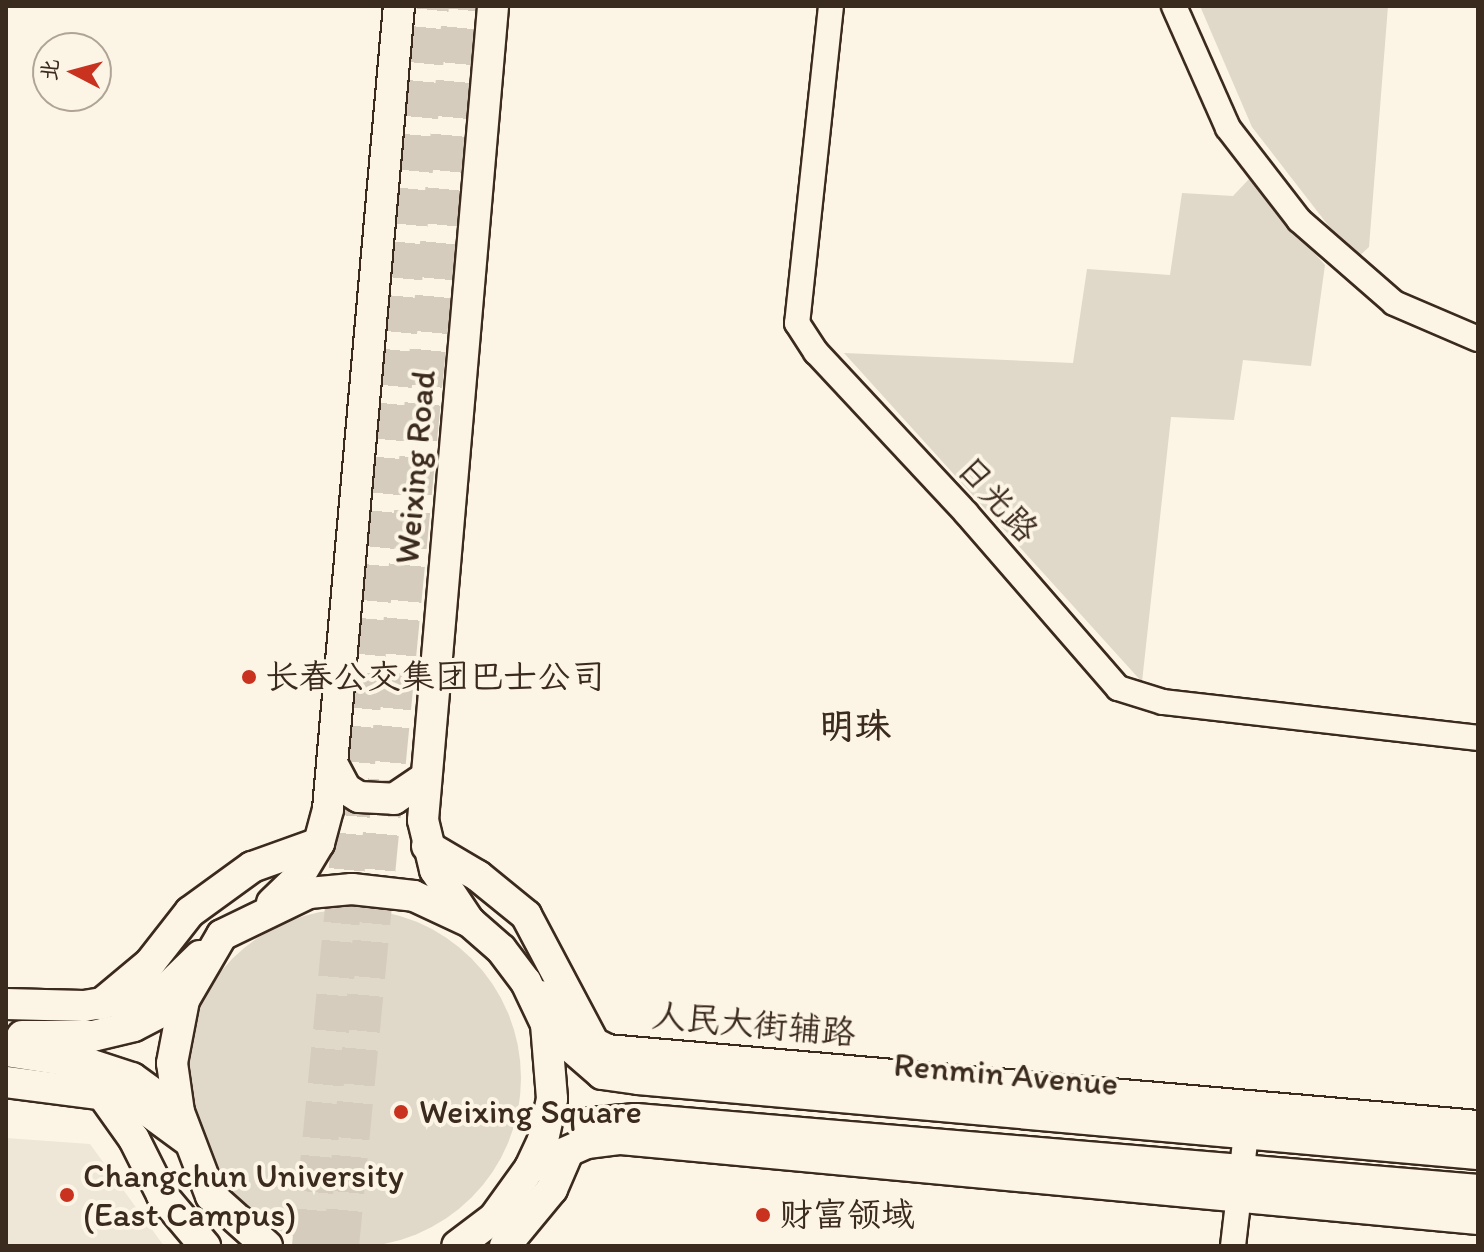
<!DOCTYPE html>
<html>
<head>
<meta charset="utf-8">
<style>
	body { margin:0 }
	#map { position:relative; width:1484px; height:1252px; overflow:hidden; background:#fcf5e5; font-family:Itim,"LXGW WenKai TC",sans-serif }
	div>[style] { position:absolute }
	.built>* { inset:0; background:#eee6d6 }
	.green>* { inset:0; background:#e0d8c8 }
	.round { border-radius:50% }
	.highway-tunnel>* { height:36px; margin-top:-18px; transform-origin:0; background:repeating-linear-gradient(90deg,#d5ccbd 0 36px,transparent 0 54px) }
	.roads { filter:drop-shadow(2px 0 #3b2a1e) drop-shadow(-2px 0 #3b2a1e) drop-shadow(0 2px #3b2a1e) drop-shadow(0 -2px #3b2a1e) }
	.minor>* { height:24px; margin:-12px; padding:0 12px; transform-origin:12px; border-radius:12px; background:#fcf5e5 }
	.major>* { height:30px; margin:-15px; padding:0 15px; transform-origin:15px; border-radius:15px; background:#fcf5e5 }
	.dots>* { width:22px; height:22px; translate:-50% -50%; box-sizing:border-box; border:4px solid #fcf5e5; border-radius:50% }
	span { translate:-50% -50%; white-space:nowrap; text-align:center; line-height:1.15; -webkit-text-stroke:8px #fcf5e5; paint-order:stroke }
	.street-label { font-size:34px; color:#3b2a1e }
	.poi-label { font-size:34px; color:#3b2a1e }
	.left { translate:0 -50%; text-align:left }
	.neighbourhood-label { font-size:36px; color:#3b2a1e; font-weight:700 }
	.frame { position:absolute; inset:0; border:8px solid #3b2a1e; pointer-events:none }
	.north { position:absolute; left:32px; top:32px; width:80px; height:80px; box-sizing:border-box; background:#fcf5e5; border:2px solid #afa495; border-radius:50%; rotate:276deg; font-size:22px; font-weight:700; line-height:32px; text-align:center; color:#3b2a1e }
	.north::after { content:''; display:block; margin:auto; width:28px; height:36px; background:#c8321e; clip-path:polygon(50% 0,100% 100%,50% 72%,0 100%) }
</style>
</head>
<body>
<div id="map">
	<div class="built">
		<i style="clip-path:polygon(6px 1138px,90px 1144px,164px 1246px,6px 1246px)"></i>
	</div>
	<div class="green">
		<i style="clip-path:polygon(1200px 6px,1388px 6px,1369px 247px,1355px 260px,1252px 127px)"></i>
		<i style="clip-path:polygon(1249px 179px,1325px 265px,1311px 366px,1243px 360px,1234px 420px,1171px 417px,1142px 682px,844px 353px,1073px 363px,1087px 269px,1170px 275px,1182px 193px,1233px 196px)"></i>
		<i class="round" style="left:183px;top:909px;width:338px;height:338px"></i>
	</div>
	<div class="highway-tunnel">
		<i style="left:310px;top:1246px;width:1246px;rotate:-84.43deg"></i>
		<i style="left:341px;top:1246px;width:1246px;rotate:-84.47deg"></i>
	</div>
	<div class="roads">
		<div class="minor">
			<i style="left:831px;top:6px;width:319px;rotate:96.1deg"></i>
			<i style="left:797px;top:323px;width:35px;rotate:57deg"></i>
			<i style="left:816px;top:352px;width:220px;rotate:47deg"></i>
			<i style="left:966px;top:513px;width:232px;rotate:49deg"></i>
			<i style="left:1118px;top:688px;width:47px;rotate:17.3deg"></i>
			<i style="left:1163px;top:702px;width:317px;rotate:6.5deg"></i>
			<i style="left:1174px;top:6px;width:133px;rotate:66.1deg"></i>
			<i style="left:1228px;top:128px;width:116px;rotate:52.3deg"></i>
			<i style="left:1299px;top:220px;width:126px;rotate:41.1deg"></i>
			<i style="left:1394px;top:303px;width:91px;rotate:23.2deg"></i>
			<i style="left:1233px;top:1246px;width:130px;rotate:-83.4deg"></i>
		</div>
		<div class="major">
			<i style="left:333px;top:765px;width:27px;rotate:62deg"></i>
			<i style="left:346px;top:789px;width:15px;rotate:32deg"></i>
			<i style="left:359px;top:797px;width:35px;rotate:3deg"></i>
			<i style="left:394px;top:799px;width:37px;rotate:-34deg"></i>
			<i style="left:427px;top:846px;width:59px;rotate:30.5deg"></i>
			<i style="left:478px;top:876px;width:62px;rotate:39.1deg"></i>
			<i style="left:526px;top:915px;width:139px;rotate:62.1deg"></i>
			<i style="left:272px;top:903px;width:36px;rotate:-44deg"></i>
			<i style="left:298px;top:878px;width:41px;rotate:-59deg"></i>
			<i style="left:319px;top:843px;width:35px;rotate:-75deg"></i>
			<i style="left:328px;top:809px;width:806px;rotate:-84.95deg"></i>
			<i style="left:469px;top:921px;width:61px;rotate:-123.7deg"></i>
			<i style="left:435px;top:870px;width:51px;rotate:-103.5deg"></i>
			<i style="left:423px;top:820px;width:817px;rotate:-85.08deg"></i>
			<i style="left:540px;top:996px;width:54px;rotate:45.7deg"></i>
			<i style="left:578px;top:1035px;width:33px;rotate:27deg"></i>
			<i style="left:607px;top:1050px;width:874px;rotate:4.99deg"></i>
			<i style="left:6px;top:1004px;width:78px;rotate:1.5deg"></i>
			<i style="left:84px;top:1006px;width:50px;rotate:-9.3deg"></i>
			<i style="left:133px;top:998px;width:38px;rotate:-18deg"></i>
			<i style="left:169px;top:986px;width:43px;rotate:-44.1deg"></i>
			<i style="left:101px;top:1004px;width:64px;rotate:-39.9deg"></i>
			<i style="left:150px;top:963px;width:65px;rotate:-51.9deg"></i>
			<i style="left:190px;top:912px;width:77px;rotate:-36deg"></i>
			<i style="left:252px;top:867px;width:71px;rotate:-19.7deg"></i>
			<i style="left:22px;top:1036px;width:71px"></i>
			<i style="left:93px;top:1036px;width:42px;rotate:-13.7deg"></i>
			<i style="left:134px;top:1026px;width:56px;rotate:-27.5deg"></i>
			<i style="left:564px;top:1041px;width:50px;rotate:41deg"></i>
			<i style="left:602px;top:1074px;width:36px;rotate:8deg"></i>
			<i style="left:638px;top:1079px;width:843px;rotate:5.1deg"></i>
			<i style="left:6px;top:1051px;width:84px;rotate:8.9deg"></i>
			<i style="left:89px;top:1064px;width:45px;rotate:18deg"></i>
			<i style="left:132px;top:1078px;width:37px;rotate:36deg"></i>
			<i style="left:6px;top:1082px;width:125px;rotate:7.4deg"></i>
			<i style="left:130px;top:1098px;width:73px;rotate:36.1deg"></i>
			<i style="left:102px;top:1094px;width:55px;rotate:54.6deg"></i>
			<i style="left:134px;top:1139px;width:63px;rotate:63.4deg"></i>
			<i style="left:162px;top:1195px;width:67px;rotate:49.9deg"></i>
			<i style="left:590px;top:1123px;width:46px;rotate:-5deg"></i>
			<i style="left:636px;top:1119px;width:845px;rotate:4.82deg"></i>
			<i style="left:530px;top:1168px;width:62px;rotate:-23.7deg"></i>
			<i style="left:587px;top:1143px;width:34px;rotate:-7deg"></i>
			<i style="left:621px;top:1139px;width:861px;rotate:5.33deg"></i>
			<i style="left:267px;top:1246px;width:75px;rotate:-138.2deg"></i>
			<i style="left:211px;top:1196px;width:90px;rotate:-110.9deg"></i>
			<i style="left:179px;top:1112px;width:49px;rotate:-98.1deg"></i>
			<i style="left:172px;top:1063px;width:64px;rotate:-79.2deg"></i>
			<i style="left:184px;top:1000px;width:75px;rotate:-59.7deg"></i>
			<i style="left:222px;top:935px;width:97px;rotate:-25.8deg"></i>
			<i style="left:309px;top:893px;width:43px;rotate:-5.3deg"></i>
			<i style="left:352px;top:889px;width:62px;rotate:6.4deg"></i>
			<i style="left:414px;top:896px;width:62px;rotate:24.9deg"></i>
			<i style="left:470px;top:922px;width:41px;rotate:41.1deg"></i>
			<i style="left:501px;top:949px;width:41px;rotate:52.9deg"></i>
			<i style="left:526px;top:982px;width:47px;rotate:64.5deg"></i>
			<i style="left:546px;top:1024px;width:75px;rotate:85.4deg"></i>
			<i style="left:552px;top:1099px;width:42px;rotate:102.4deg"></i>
			<i style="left:543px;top:1140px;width:31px;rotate:115deg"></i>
			<i style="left:530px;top:1168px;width:62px;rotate:125.8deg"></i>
			<i style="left:494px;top:1218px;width:46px;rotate:142.9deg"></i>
			<i style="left:505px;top:1246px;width:74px;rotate:-50.5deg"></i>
			<i style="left:552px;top:1189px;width:40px;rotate:-66.6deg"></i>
		</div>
	</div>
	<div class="dots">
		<i style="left:249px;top:677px;background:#c8321e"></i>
		<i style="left:401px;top:1112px;background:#c8321e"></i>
		<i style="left:67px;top:1195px;background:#c8321e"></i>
		<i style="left:763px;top:1215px;background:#c8321e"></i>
	</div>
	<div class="street-label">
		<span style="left:415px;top:467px;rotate:-85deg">Weixing Road</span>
		<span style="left:998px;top:499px;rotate:48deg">日光路</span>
		<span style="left:754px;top:1024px;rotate:5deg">人民大街辅路</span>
		<span style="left:1006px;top:1074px;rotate:5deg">Renmin Avenue</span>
	</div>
	<div class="poi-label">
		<span class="left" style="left:265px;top:677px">长春公交集团巴士公司</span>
		<span class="left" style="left:419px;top:1112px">Weixing Square</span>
		<span class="left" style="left:83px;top:1195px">Changchun University<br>(East Campus)</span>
		<span class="left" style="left:779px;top:1215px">财富领域</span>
	</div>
	<div class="neighbourhood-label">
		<span style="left:855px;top:726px">明珠</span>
	</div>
	<div class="frame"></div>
	<div class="north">北</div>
</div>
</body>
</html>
